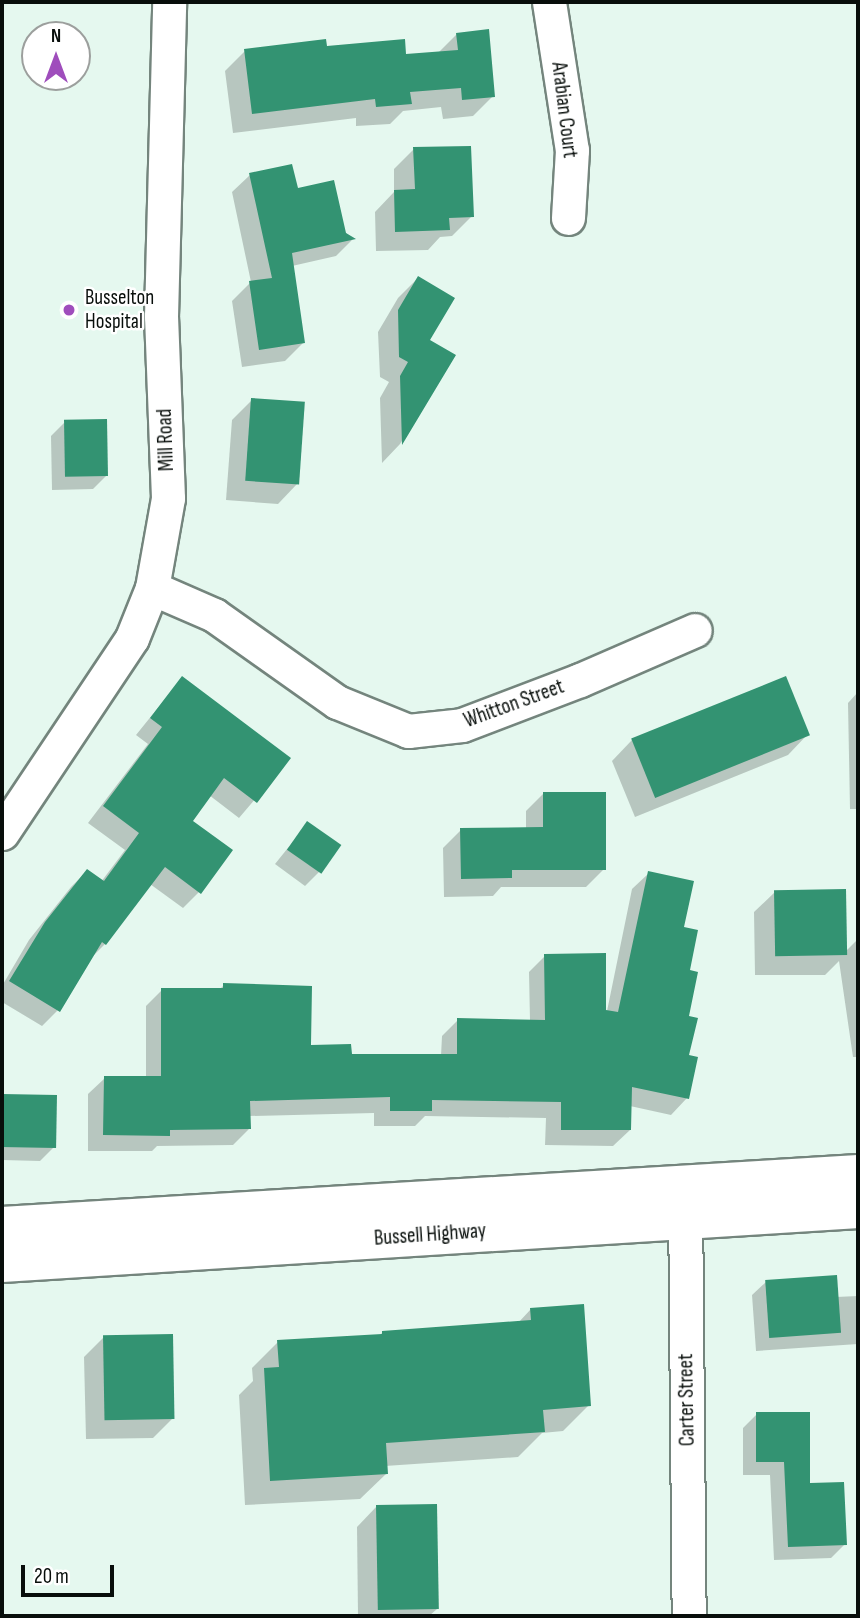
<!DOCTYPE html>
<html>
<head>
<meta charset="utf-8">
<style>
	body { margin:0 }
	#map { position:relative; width:860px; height:1618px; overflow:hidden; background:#e5f8ef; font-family:"Sofia Sans Condensed",sans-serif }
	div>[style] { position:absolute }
	.shadow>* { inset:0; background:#0003 }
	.building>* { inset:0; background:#339372; transform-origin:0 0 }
	.roads { filter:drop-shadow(2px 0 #74857d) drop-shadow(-2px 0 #74857d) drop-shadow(0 2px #74857d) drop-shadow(0 -2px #74857d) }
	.minor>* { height:33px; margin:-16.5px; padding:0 16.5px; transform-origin:16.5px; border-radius:16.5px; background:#fff }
	.primary>* { height:38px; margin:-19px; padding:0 19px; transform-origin:19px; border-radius:19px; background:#fff }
	.dots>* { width:19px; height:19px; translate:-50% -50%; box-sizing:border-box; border:4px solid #fff; border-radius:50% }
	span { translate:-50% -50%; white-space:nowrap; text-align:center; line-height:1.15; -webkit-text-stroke:5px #fff; paint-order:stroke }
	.street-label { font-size:21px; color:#080e0b }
	.poi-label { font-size:21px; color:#080e0b }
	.left { translate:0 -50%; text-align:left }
	.frame { position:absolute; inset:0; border:4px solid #080e0b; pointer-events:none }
	.north { position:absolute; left:21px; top:21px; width:70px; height:70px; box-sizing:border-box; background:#fff; border:2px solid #9c9f9d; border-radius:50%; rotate:0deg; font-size:19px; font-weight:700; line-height:28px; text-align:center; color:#080e0b }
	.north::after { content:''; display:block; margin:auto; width:24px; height:32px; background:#9f4dbc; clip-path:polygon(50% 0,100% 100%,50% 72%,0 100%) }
	.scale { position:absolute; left:21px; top:1565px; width:93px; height:32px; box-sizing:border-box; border:4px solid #080e0b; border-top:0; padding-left:9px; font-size:21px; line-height:24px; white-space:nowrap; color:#080e0b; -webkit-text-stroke:5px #fff; paint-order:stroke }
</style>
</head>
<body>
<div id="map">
	<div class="shadow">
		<i style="clip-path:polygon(457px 34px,493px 96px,473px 116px,443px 119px,441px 107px,403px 111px,390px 124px,356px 126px,356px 118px,233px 133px,225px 71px,245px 51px,325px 47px,405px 56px,438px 53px)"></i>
		<i style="clip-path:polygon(414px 149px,472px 216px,452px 236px,440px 237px,428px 250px,376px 251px,375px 212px,394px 192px,394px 169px)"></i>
		<i style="clip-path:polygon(250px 175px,296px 190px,353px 239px,336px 256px,292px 266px,303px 343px,285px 361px,242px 367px,232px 301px,251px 282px,232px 192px)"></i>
		<i style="clip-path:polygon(418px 278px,428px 340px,454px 356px,400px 444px,382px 463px,380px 398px,389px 382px,380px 377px,378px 332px,398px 298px)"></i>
		<i style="clip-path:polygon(252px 400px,298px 483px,278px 504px,226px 500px,232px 420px)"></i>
		<i style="clip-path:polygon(64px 423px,107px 475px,93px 489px,52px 490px,51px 436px)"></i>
		<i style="clip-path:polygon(182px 678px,289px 759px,239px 818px,209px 795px,191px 821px,199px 892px,183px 908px,150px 884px,105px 944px,89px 960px,58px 1010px,42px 1026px,2px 1002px,2px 986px,29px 940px,71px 887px,87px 871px,101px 882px,125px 850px,88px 823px,148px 744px,136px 735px)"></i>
		<i style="clip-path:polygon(858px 692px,858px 809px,850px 809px,848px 703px)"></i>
		<i style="clip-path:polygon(808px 734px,788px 755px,635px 817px,612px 761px,632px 740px)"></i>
		<i style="clip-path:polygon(544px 793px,604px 869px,586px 887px,501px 887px,493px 896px,444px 897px,443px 848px,461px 830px,526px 829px,526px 811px)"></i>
		<i style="clip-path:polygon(308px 823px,319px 872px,305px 886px,275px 864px)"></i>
		<i style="clip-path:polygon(649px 873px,682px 929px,688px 971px,687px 1098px,671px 1115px,630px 1106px,630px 1130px,613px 1146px,545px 1145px,546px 1118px,425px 1116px,415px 1126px,374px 1126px,374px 1113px,249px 1116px,249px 1129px,233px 1145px,157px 1146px,152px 1151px,88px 1151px,88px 1094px,105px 1078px,146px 1078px,146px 1006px,162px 990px,219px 990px,224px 985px,309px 1046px,350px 1056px,441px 1056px,442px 1036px,458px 1020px,530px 1021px,529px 972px,545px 956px,606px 1016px,632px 889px)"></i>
		<i style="clip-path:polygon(775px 892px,845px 952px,858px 939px,858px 1057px,853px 1057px,839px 961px,825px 975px,755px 975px,754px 912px)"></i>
		<i style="clip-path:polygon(2px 1096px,55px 1097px,54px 1147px,40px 1161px,2px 1160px)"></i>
		<i style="clip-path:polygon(766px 1282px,836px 1297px,858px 1296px,858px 1344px,756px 1351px,752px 1295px)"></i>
		<i style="clip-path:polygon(531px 1309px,589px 1405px,563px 1431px,542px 1433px,518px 1457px,385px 1466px,386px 1474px,360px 1499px,245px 1505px,239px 1395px,253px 1381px,252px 1368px,278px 1342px,379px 1336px,383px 1332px,518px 1323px)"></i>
		<i style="clip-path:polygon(104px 1337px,173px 1418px,153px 1438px,86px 1439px,84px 1357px)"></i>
		<i style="clip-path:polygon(757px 1414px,808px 1485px,845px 1544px,831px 1558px,774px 1560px,770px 1475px,743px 1475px,743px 1428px)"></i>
		<i style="clip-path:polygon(377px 1506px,437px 1609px,429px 1616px,358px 1616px,357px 1527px)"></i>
	</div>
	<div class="building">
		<i style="clip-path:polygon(489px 29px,495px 97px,462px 100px,461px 88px,410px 92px,412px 104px,376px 107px,375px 99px,252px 114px,244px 49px,326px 39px,327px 46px,405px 39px,406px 54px,458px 50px,456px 33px)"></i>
		<i style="clip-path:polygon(471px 146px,474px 217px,449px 218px,450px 230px,395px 232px,394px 190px,415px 189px,413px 147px)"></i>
		<i style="clip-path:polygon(292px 164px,298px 188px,334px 180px,346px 233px,356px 239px,292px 253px,305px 343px,259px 350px,249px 281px,272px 278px,249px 173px)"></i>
		<i style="clip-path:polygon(418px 276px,455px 298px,430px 340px,456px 355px,402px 445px,400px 376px,408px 362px,399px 357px,398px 310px)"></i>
		<i style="left:251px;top:398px;width:54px;height:83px;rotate:4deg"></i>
		<i style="left:107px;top:419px;width:57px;height:43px;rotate:89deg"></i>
		<i style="clip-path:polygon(182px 676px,291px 758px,257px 803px,224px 778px,193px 821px,233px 850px,201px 894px,165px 867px,106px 945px,102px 942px,60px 1012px,9px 981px,45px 922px,87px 869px,104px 881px,139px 833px,103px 806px,162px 727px,150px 718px)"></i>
		<i style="left:786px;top:676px;width:64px;height:167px;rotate:68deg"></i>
		<i style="clip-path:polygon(543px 792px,606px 792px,606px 870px,512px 870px,512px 878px,461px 879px,460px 828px,543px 827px)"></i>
		<i style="left:307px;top:821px;width:42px;height:35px;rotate:35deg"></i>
		<i style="clip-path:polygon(648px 871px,694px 881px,684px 927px,698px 930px,690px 970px,698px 972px,689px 1016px,698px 1018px,689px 1055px,698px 1057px,689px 1099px,632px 1087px,631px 1130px,561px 1130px,561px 1102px,432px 1100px,432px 1111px,390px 1111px,390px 1097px,250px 1101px,251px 1129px,170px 1130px,170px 1136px,103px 1135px,104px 1076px,161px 1076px,161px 988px,223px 988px,223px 983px,312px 986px,311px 1045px,351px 1044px,352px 1054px,457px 1054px,457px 1018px,545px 1020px,544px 954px,606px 953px,606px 1010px,618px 1012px)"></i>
		<i style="left:846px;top:889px;width:66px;height:72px;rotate:89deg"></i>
		<i style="left:2px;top:1094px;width:55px;height:53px;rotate:1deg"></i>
		<i style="left:837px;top:1275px;width:58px;height:72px;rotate:86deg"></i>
		<i style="clip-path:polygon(584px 1304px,591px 1406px,543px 1410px,545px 1432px,386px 1443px,388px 1474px,270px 1481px,264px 1368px,279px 1367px,277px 1340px,382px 1334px,382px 1331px,531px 1320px,530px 1308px)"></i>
		<i style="left:173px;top:1334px;width:85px;height:70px;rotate:89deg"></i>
		<i style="clip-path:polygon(756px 1412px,810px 1412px,810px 1483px,844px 1482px,847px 1545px,788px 1547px,784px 1462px,756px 1462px)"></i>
		<i style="left:437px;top:1504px;width:105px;height:61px;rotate:89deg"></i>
	</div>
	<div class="roads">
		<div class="minor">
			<i style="left:549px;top:2px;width:150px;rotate:81.2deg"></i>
			<i style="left:572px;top:150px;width:68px;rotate:93.4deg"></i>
			<i style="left:152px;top:588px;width:68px;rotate:23.5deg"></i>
			<i style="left:214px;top:615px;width:151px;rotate:35.3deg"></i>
			<i style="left:337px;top:702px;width:77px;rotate:22.2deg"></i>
			<i style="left:408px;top:731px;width:54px;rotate:-6.3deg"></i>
			<i style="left:462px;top:725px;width:126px;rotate:-20.9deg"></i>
			<i style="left:580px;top:680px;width:125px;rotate:-23.5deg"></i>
			<i style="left:2px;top:833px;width:234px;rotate:-56.3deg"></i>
			<i style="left:132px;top:638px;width:54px;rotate:-68.2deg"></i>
			<i style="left:152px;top:588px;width:91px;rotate:-79.9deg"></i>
			<i style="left:168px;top:498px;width:182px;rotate:-92.2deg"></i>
			<i style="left:161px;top:316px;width:314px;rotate:-88.5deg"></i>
			<i style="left:685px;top:1194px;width:422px;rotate:89.5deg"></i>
		</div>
		<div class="primary">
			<i style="left:2px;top:1226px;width:858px;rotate:-3.48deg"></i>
			<i style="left:2px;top:1263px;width:858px;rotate:-3.61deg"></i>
		</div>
	</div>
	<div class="dots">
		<i style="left:69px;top:310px;background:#9f4dbc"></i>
	</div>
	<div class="street-label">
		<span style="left:564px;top:110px;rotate:83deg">Arabian Court</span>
		<span style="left:166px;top:440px;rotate:-92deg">Mill Road</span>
		<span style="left:514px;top:704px;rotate:-20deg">Whitton Street</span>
		<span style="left:430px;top:1235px;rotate:-4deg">Bussell Highway</span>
		<span style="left:687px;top:1400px;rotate:-91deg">Carter Street</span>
	</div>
	<div class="poi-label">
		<span class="left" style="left:85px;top:310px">Busselton<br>Hospital</span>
	</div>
	<div class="frame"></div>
	<div class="north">N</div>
	<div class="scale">20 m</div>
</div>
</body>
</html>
